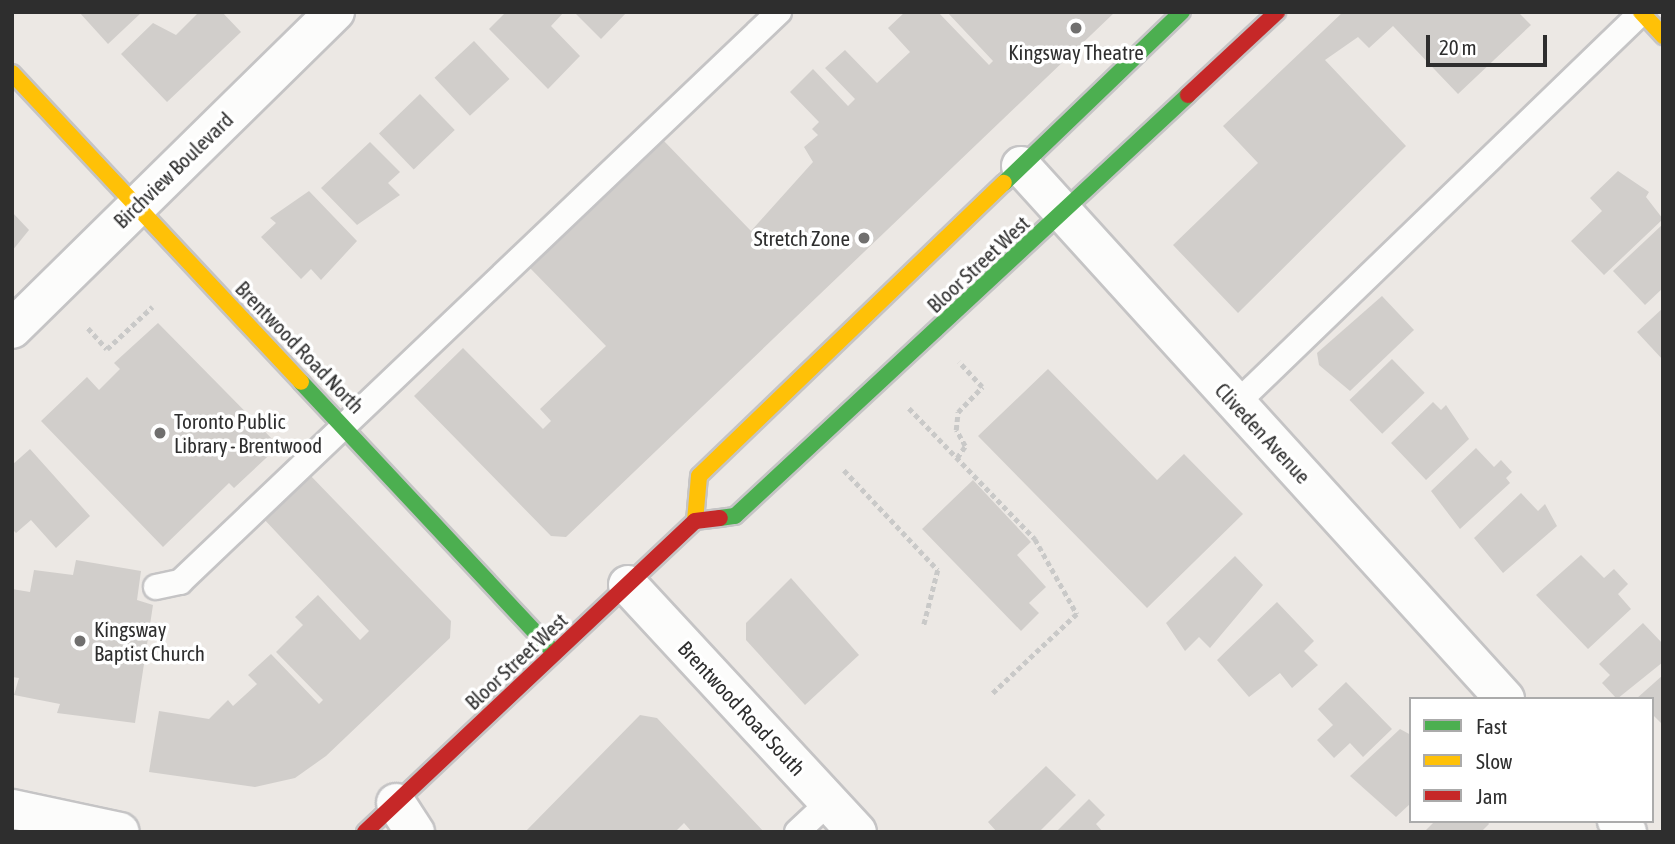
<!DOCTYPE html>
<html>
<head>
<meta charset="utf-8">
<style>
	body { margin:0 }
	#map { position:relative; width:1675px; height:844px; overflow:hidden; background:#ece8e4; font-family:"Asap Condensed",sans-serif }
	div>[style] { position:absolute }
	.building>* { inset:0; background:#d1cecb; transform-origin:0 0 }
	.path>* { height:4.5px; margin-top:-2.25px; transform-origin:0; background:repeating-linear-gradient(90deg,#c9c9c8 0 5px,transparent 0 8.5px) }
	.roads { filter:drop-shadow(2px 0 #c5c4c5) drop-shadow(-2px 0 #c5c4c5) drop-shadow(0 2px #c5c4c5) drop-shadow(0 -2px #c5c4c5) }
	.lane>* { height:24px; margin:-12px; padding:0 12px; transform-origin:12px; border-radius:12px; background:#fcfcfb }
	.street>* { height:38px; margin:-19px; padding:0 19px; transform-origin:19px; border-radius:19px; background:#fcfcfb }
	.fast>* { height:16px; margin:-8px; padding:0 8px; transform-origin:8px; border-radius:8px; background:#4caf50 }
	.slow>* { height:16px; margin:-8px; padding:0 8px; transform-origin:8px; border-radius:8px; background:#ffc107 }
	.jam>* { height:16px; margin:-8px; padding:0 8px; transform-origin:8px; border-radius:8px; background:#c62828 }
	.dots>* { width:19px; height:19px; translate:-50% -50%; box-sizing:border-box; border:4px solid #fff; border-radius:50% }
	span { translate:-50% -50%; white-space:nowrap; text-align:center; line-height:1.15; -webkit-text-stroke:7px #fff; paint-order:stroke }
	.poi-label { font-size:21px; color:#2e2e2e }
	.right { translate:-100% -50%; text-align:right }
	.left { translate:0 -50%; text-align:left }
	.street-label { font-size:21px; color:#2e2e2e }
	.frame { position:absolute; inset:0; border:14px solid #2e2e2e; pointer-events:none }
	.legend { position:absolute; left:1409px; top:697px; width:245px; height:126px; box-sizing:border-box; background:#fff; border:2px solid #ababab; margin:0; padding:9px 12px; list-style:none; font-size:21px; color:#2e2e2e }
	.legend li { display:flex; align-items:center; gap:14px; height:35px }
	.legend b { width:35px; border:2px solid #ababab }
	.scale { position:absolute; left:1426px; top:35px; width:121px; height:32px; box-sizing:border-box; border:4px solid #2e2e2e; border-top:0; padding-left:9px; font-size:21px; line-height:24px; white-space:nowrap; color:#2e2e2e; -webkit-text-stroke:5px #fff; paint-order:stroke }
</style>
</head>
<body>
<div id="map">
	<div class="building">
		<i style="clip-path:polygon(79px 12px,142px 12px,108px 44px)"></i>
		<i style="clip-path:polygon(199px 12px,222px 12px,241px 32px,167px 102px,121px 54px,153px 23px,176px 35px)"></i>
		<i style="clip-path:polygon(506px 12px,564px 12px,551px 26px,580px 56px,548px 89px,489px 29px)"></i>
		<i style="clip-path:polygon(574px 12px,627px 12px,601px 39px)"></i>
		<i style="clip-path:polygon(905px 12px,938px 12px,989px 65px,993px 61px,947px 12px,1115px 12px,566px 537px,551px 536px,414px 396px,463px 348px,543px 429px,551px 421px,540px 409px,606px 346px,530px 268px,663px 140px,751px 231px,813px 162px,804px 147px,818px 135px,812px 129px,819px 122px,790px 92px,813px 69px,848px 106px,855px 99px,825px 68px,845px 50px,877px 83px,910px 52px,888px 28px)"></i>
		<i style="clip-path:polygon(1343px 12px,1518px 12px,1531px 25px,1458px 94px,1393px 26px,1369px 48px,1358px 37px,1325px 60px,1406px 146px,1238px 313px,1173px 245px,1258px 163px,1223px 126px)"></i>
		<i style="left:474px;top:41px;width:52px;height:54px;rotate:47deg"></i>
		<i style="left:420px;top:94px;width:50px;height:57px;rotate:46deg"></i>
		<i style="clip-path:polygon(370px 142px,400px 172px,388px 183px,400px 195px,357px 225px,321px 188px)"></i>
		<i style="clip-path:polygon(1618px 171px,1649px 192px,1646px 197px,1663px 219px,1604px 275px,1571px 241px,1602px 211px,1590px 198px)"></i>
		<i style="clip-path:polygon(309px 191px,357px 241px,321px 280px,311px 269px,301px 279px,261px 237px,276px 223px,270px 218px)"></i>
		<i style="clip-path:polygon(12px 212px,29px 230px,12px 251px)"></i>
		<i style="clip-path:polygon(1663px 224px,1663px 288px,1645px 305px,1613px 271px)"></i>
		<i style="clip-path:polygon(1382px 296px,1414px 330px,1350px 391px,1319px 365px,1317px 353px)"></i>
		<i style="clip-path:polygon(1663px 308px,1663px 360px,1637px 332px)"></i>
		<i style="clip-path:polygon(158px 323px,279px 446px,234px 488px,229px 483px,163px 547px,41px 421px,87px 377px,99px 390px,120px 369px,114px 363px)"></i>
		<i style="left:1392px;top:359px;width:47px;height:59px;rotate:46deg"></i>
		<i style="clip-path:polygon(1048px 369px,1157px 480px,1184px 454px,1243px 514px,1147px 608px,978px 436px)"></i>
		<i style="clip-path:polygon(1433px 402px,1441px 410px,1446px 405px,1469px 439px,1426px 480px,1391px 443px)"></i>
		<i style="clip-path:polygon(1476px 448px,1494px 467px,1501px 460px,1512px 472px,1506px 478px,1510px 483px,1460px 529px,1431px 491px)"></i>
		<i style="clip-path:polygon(30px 449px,90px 516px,56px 548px,31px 520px,16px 533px,12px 529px,12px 465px)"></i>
		<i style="clip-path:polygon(308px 473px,451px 621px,450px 638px,326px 756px,295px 778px,255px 787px,149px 772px,159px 711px,209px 719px,228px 700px,233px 706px,257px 684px,248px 675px,271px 654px,319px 704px,323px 700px,276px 652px,303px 625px,295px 617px,318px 595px,360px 640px,369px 631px,262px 517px)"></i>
		<i style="clip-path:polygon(973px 480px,1031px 542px,1017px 555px,1046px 587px,1029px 603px,1039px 613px,1021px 631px,922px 529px)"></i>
		<i style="clip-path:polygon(1521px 493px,1538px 511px,1545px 504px,1557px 526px,1503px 573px,1474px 538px)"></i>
		<i style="clip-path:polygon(1581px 555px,1604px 578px,1614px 569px,1628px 584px,1618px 594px,1631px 609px,1588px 649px,1536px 595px)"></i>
		<i style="clip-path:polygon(1235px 556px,1263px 585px,1210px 648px,1199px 637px,1185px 651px,1166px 623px)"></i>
		<i style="clip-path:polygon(76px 560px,141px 571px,137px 600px,153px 605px,135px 723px,57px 713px,60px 704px,14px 695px,19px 678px,12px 677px,12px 589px,30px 592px,34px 570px,73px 575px)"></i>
		<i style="clip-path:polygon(791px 578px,859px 655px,805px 705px,746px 640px,746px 623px)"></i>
		<i style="clip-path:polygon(1277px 602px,1314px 641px,1304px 651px,1318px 665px,1292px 688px,1280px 673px,1249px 697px,1217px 660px)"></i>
		<i style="clip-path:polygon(1643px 623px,1663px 644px,1663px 662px,1617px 699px,1602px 683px,1610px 675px,1599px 664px)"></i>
		<i style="clip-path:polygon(1663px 675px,1663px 725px,1652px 714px,1652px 699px,1636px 699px)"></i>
		<i style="clip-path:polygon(1346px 682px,1392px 729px,1363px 757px,1350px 743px,1334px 758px,1317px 740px,1333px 725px,1318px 709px)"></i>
		<i style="clip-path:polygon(640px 715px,657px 718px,764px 832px,692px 832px,684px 823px,675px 832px,525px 832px)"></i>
		<i style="clip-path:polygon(1400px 729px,1411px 735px,1411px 803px,1396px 817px,1350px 776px)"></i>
		<i style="clip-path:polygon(1046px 766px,1076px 795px,1039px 832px,997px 832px,988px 822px)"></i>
		<i style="clip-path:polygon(1089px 799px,1105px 815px,1096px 824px,1103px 832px,1056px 832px)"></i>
		<i style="clip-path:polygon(1435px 821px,1487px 821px,1489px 824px,1481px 832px,1424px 832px)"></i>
	</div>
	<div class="path">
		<i style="left:88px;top:328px;width:28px;rotate:48deg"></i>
		<i style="left:107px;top:349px;width:62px;rotate:-43deg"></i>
		<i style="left:909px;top:408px;width:182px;rotate:46.1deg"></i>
		<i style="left:1035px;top:539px;width:86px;rotate:60.8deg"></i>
		<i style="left:1077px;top:614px;width:117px;rotate:136.7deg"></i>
		<i style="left:957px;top:458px;width:14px;rotate:-56deg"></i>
		<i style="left:965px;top:446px;width:18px;rotate:-119deg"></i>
		<i style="left:956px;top:430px;width:18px;rotate:-84deg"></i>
		<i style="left:958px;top:412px;width:35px;rotate:-46deg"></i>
		<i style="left:982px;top:387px;width:34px;rotate:-133deg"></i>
		<i style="left:844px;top:470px;width:137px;rotate:46.8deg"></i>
		<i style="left:938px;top:570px;width:57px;rotate:104.3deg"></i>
	</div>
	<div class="roads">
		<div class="lane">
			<i style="left:1236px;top:404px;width:563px;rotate:-43.99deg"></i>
			<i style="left:156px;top:587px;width:25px;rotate:-12deg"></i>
			<i style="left:180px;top:582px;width:827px;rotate:-43.58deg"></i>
			<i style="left:797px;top:832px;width:44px;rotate:-43.2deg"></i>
		</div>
		<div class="street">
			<i style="left:1021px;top:166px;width:720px;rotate:47.76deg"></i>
			<i style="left:12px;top:329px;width:453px;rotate:-44.5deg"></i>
			<i style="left:628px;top:585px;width:337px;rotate:47.2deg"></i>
			<i style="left:396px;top:803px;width:35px;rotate:57deg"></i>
			<i style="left:12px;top:809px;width:110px;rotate:12deg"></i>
			<i style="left:1617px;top:821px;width:15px;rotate:48deg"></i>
		</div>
		<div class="fast">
			<i style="left:1004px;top:183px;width:247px;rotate:-43.9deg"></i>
			<i style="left:301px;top:382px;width:371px;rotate:46.9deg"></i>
			<i style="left:720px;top:518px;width:15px;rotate:-8deg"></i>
			<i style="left:735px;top:516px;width:618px;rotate:-42.9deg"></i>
		</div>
		<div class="slow">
			<i style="left:1641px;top:12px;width:33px;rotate:47deg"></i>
			<i style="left:12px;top:73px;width:423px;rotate:46.9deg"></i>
			<i style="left:695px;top:521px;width:45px;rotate:-84.9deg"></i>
			<i style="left:699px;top:476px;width:423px;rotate:-43.9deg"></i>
		</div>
		<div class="jam">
			<i style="left:1188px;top:95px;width:122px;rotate:-43deg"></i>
			<i style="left:365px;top:832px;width:453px;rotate:-43.3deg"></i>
			<i style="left:695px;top:521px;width:25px;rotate:-7deg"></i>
		</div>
	</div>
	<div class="dots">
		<i style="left:1076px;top:28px;background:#706f6e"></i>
		<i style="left:864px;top:238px;background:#706f6e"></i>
		<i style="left:160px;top:433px;background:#706f6e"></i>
		<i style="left:80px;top:641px;background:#706f6e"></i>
	</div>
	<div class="poi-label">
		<span style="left:1076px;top:52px">Kingsway Theatre</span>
		<span class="right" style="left:850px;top:238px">Stretch Zone</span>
		<span class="left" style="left:174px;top:433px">Toronto Public<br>Library - Brentwood</span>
		<span class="left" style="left:94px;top:641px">Kingsway<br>Baptist Church</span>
	</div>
	<div class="street-label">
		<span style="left:173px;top:170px;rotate:-44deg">Birchview Boulevard</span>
		<span style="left:978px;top:264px;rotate:-43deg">Bloor Street West</span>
		<span style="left:300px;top:347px;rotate:46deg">Brentwood Road North</span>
		<span style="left:1263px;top:433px;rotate:47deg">Cliveden Avenue</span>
		<span style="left:516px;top:661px;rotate:-43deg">Bloor Street West</span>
		<span style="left:742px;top:708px;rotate:47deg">Brentwood Road South</span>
	</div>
	<div class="frame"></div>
	<ul class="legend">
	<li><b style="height:9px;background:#4caf50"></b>Fast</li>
	<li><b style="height:9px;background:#ffc107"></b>Slow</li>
	<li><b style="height:9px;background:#c62828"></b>Jam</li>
	</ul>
	<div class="scale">20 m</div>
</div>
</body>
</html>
